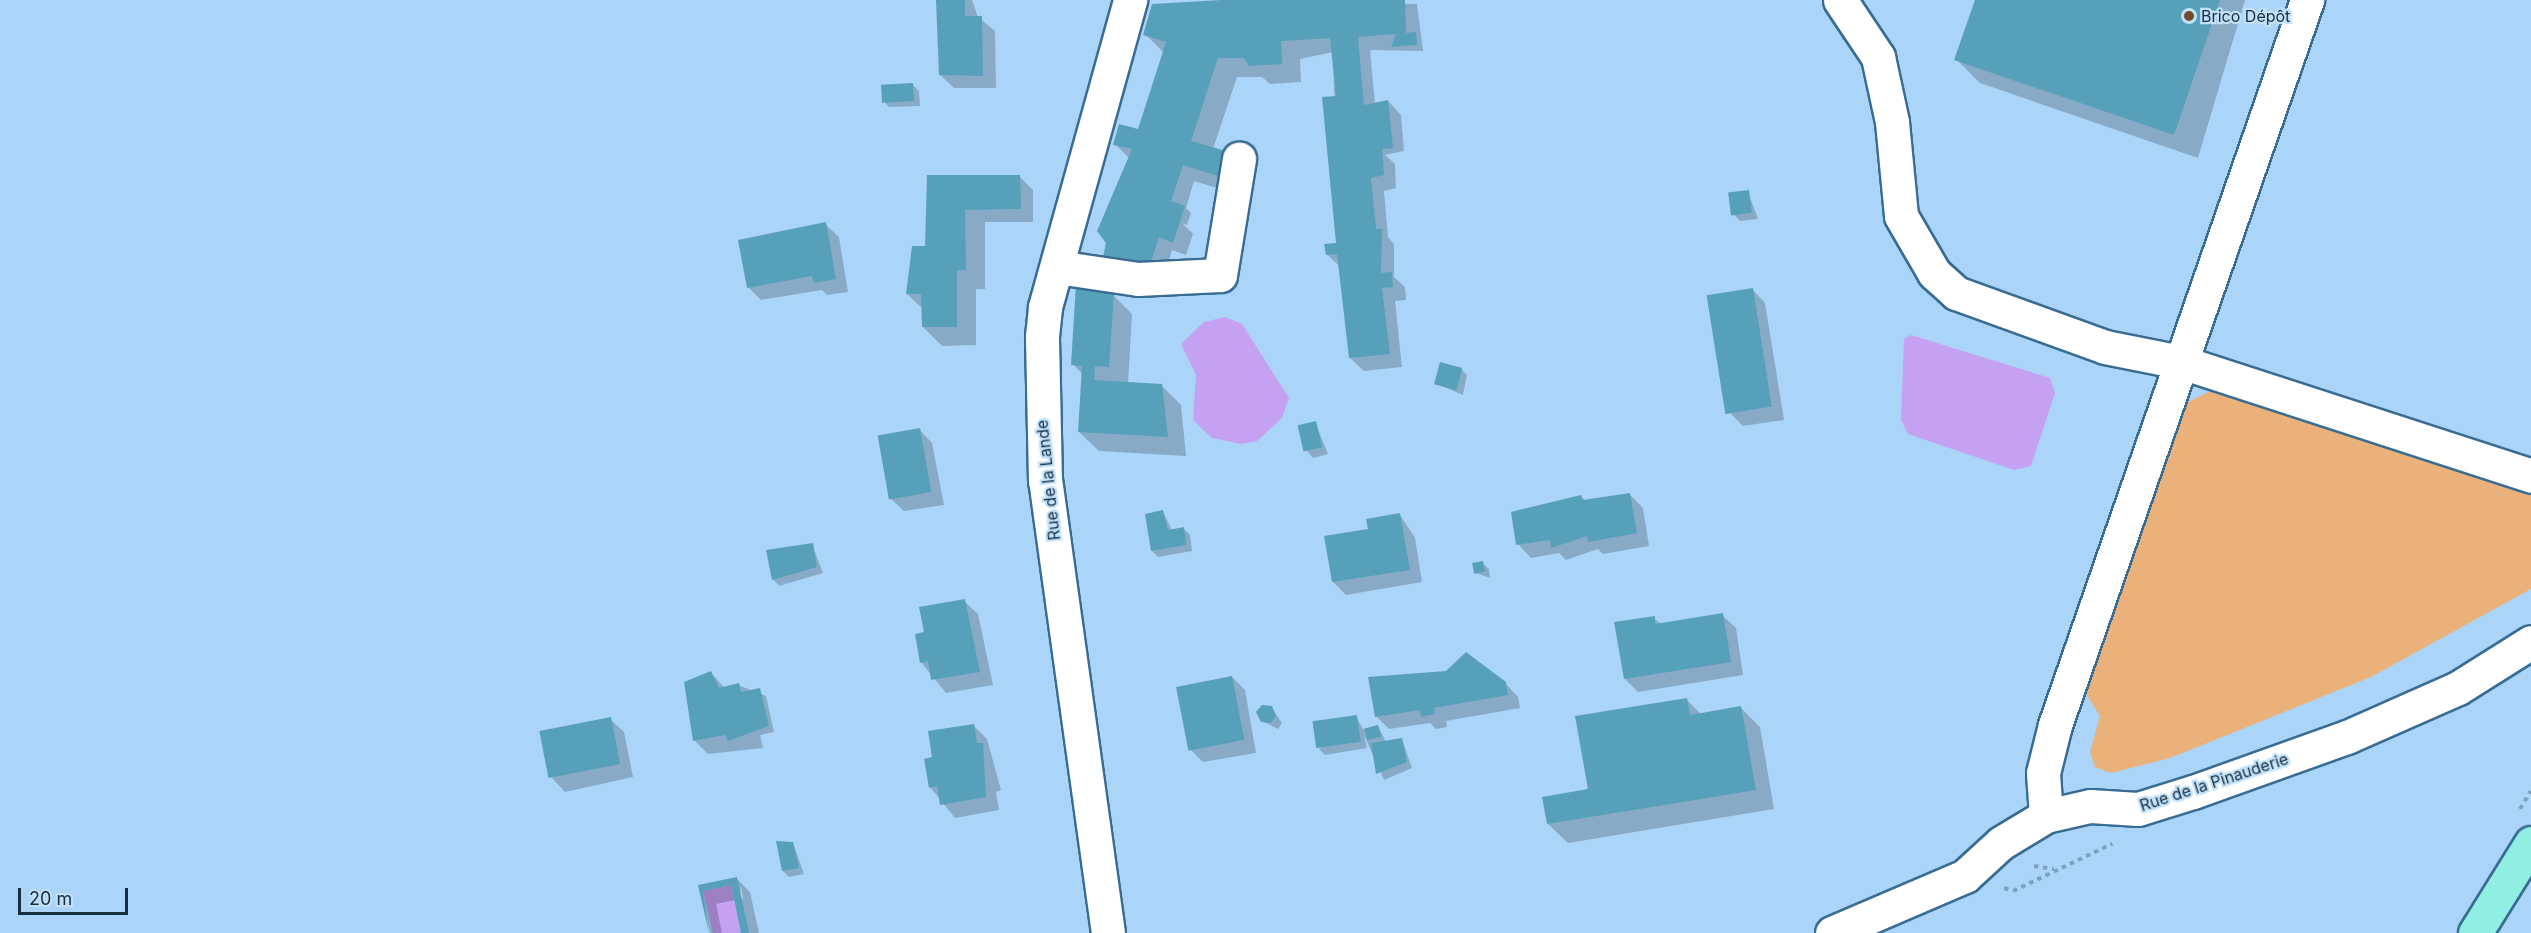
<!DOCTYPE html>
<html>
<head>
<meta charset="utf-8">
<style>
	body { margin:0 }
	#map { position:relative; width:2531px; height:933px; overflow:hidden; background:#abd5f8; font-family:Inter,sans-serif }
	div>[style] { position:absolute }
	.green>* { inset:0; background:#eab17b }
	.water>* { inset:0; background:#c5a1f2 }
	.shadow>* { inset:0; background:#0003 }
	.building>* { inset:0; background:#56a0ba; transform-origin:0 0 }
	.path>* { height:4px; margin-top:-2px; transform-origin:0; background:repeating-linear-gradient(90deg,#7da1be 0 4.5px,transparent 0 9px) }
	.roads { filter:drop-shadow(2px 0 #396c93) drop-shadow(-2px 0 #396c93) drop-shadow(0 2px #396c93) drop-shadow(0 -2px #396c93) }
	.minor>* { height:33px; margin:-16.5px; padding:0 16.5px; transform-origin:16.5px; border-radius:16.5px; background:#fff }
	.major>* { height:33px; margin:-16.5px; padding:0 16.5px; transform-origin:16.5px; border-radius:16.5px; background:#90eee3 }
	.dots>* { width:16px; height:16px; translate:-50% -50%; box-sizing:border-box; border:3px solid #c1e1fb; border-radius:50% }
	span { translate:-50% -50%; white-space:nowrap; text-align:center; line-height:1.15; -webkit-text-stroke:4.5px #c1e1fb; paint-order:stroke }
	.poi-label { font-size:16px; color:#182e3f }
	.left { translate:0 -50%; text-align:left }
	.street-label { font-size:16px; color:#182e3f }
	.scale { position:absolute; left:18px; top:888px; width:110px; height:27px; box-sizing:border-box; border:3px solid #182e3f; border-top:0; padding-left:8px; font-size:18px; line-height:21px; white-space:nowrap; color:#182e3f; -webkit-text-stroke:4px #c1e1fb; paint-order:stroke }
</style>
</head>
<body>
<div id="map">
	<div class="green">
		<i style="clip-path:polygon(2215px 389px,2531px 493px,2531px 589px,2371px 677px,2170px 758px,2111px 773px,2095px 767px,2090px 752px,2100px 716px,2086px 694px,2175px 424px,2188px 402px)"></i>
	</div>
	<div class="water">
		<i style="clip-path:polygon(1225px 317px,1242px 324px,1289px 398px,1282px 418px,1257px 441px,1241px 444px,1212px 438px,1193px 420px,1196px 375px,1181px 344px,1204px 322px)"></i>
		<i style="clip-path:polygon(1911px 335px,2050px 378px,2055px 393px,2031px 466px,2014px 470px,1908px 434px,1901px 420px,1904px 339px)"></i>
		<i style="clip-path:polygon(731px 885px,741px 933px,713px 933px,703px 891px)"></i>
	</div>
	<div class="shadow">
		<i style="clip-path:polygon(938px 0,972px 0,978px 17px,995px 31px,996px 88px,954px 88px,940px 75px)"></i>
		<i style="clip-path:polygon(1248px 0,1417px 4px,1423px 51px,1370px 50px,1375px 104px,1388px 101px,1401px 115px,1404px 151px,1385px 155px,1395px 164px,1396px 188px,1384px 191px,1388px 237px,1394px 244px,1394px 277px,1405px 287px,1406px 300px,1395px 301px,1402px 367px,1364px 371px,1350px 358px,1340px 267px,1327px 254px,1338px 244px,1333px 52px,1300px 59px,1301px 82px,1270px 84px,1262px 77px,1237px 77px,1213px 149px,1240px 195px,1194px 181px,1186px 208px,1191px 213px,1187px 225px,1182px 223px,1193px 234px,1186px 255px,1172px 250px,1163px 281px,1117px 274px,1130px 159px,1115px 144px,1139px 131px,1164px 53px,1145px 34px)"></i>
		<i style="clip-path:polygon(1976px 0,2245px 0,2198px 158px,1980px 83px,1956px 59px)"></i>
		<i style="clip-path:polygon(913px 85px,919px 91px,920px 106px,889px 107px,883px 100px)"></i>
		<i style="clip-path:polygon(1019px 176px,1033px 190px,1033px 222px,985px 222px,985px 289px,976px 289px,976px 345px,942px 346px,923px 327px,923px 309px,907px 294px,927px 247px,929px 177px)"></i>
		<i style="clip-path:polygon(1748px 192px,1758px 219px,1740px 221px,1733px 214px)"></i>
		<i style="clip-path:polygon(825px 224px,839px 237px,848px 292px,827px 295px,822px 290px,761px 300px,748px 287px)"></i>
		<i style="clip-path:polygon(1077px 286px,1107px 289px,1132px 314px,1128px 384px,1162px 386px,1181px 405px,1186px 456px,1099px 451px,1079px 432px,1083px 375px,1073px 364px)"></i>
		<i style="clip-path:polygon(1752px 289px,1765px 303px,1784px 420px,1743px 426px,1730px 413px)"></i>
		<i style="clip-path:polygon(1461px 369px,1467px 375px,1463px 395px,1437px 384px)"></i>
		<i style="clip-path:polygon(1315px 422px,1328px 454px,1313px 458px,1307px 451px)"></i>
		<i style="clip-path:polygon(919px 429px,932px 443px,944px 505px,904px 511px,890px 498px)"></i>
		<i style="clip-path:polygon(1629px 494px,1643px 508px,1649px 546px,1603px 554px,1598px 549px,1566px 560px,1559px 553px,1531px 558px,1518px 544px,1581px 497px,1586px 501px)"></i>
		<i style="clip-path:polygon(1163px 512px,1172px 530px,1183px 528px,1190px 535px,1192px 551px,1158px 557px,1152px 551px)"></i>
		<i style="clip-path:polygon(1400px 515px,1415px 538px,1422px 582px,1346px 595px,1333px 582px,1370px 530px)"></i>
		<i style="clip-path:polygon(812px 544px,823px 573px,779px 586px,773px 579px)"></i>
		<i style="clip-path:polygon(1482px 563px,1489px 569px,1490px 578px,1476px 573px)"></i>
		<i style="clip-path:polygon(964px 601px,978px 614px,993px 685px,946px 693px,921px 662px,925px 633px)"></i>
		<i style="clip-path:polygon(1722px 615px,1736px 628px,1743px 675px,1638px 692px,1625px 679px,1654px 618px,1661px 624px)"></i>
		<i style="clip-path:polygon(711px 673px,725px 688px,738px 685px,766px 696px,774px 732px,760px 735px,763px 748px,708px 754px,695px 741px)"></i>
		<i style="clip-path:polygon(1232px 677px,1245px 690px,1256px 753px,1203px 762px,1190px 749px)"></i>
		<i style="clip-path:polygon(1505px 683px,1518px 697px,1520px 708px,1446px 721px,1447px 727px,1436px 729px,1430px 723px,1389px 729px,1376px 716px)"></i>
		<i style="clip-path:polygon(1686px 699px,1701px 714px,1741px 708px,1760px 727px,1774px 809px,1568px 843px,1548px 824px)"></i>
		<i style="clip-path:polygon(1271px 707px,1282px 723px,1278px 729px,1262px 721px)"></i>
		<i style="clip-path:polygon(1356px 717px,1363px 729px,1378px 726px,1386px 742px,1402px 739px,1412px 768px,1384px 780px,1364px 735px,1367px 748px,1325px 755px,1319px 749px)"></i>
		<i style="clip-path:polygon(610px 719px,624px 732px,633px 777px,565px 792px,552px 778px)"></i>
		<i style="clip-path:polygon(974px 726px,987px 739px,1001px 790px,996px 792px,999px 810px,955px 818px,930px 787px,934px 758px)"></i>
		<i style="clip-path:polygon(793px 843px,804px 874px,789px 877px,783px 871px)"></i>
		<i style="clip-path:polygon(evenodd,737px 879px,750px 892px,759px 933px,743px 933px,735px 900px,716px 904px,722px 933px,710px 933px,700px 887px,737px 879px,741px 886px,743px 900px,740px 896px,741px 886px)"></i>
	</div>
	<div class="building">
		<i style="clip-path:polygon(936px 0,965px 0,965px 16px,982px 16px,983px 76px,939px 75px)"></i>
		<i style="clip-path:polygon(1221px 0,1405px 0,1406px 33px,1416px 32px,1417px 45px,1391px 47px,1396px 34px,1358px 37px,1364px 105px,1388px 100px,1393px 148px,1382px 149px,1384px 175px,1371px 178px,1376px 229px,1382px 229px,1381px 273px,1392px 272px,1393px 287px,1382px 288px,1390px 354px,1349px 358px,1337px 254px,1326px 255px,1324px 244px,1336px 243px,1322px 97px,1336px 96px,1330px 38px,1281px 41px,1282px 64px,1249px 66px,1244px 58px,1218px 58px,1191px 141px,1226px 151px,1221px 177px,1183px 165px,1171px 201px,1185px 206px,1173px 243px,1159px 237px,1149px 268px,1102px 262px,1106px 243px,1097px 231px,1132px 149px,1113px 145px,1119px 124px,1138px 129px,1166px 42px,1143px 35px,1152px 4px)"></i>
		<i style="clip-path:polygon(1975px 0,2220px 0,2174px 135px,1954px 60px)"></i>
		<i style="left:913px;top:83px;width:18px;height:32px;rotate:87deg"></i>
		<i style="clip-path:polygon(927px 175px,1020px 175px,1021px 209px,965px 210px,966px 270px,957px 270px,957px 327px,922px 327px,921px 294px,906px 294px,912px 246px,925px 246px)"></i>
		<i style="left:1749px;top:190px;width:23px;height:21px;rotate:83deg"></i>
		<i style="clip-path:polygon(826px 222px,836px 279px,813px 283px,812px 276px,747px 288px,738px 240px)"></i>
		<i style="clip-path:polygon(1076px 284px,1114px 293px,1109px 367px,1095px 366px,1094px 380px,1162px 384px,1168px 437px,1078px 432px,1082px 366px,1071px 365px)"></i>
		<i style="left:1753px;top:288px;width:120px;height:47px;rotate:81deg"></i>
		<i style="left:1440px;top:362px;width:23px;height:23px;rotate:15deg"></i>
		<i style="left:1316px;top:421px;width:27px;height:19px;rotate:77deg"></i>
		<i style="left:920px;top:428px;width:65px;height:43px;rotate:80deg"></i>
		<i style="clip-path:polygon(1630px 493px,1637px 533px,1588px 542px,1587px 536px,1551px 548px,1550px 540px,1516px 545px,1511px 512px,1581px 495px,1583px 500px)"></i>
		<i style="clip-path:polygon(1163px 510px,1168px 530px,1184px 527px,1186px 545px,1151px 551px,1145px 514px)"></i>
		<i style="clip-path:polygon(1400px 513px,1410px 570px,1332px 582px,1324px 536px,1368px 529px,1366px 519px)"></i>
		<i style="clip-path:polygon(813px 543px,817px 567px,772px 580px,766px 550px)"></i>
		<i style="left:1483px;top:561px;width:11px;height:11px;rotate:80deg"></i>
		<i style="clip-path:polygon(965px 599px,980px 672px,931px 680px,928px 661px,920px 663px,915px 634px,924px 632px,919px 607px)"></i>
		<i style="clip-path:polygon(1723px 613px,1731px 662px,1624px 679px,1614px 622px,1655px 616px,1655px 624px)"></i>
		<i style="clip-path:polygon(1466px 652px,1506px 682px,1508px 695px,1434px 708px,1435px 714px,1421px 717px,1420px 710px,1375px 717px,1368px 677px,1446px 671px)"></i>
		<i style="clip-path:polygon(711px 671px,719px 688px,739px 683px,741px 692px,760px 688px,769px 726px,728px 741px,725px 735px,693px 741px,684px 682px)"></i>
		<i style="left:1232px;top:676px;width:65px;height:57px;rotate:79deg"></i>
		<i style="clip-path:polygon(1687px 698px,1690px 715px,1741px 706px,1756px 790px,1547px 824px,1542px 797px,1588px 789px,1575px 716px)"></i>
		<i style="clip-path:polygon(1262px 705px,1272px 706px,1276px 716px,1271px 723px,1261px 722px,1256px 712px)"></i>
		<i style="left:1357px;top:715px;width:27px;height:45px;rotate:82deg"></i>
		<i style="left:611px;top:717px;width:48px;height:73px;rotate:79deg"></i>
		<i style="clip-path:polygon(974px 724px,977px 743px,983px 743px,986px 797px,940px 805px,937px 786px,929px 788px,924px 759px,932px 757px,928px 731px)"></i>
		<i style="left:1378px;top:725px;width:12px;height:14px;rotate:76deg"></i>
		<i style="clip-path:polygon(1402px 738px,1407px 762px,1376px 774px,1371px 743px)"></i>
		<i style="clip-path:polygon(776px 841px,793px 842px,799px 868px,782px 871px)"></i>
		<i style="clip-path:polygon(737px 877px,749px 933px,741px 933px,731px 885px,703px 891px,709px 933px,698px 885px)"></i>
	</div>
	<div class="path">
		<i style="left:2520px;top:809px;width:21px;rotate:-59deg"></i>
		<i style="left:2034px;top:866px;width:20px;rotate:9deg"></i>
		<i style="left:2004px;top:888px;width:9px;rotate:18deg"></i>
		<i style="left:2013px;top:891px;width:110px;rotate:-25.4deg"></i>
	</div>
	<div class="roads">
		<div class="minor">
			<i style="left:1840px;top:0;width:69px;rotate:56.3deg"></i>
			<i style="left:1878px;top:57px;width:66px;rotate:77.8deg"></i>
			<i style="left:1892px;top:122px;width:94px;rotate:84.5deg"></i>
			<i style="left:1901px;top:216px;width:66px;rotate:59.9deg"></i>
			<i style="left:1934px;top:273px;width:30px;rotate:42deg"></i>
			<i style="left:1956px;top:293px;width:158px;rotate:19.9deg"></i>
			<i style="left:2105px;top:347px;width:77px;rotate:11.2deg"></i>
			<i style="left:2181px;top:362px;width:368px;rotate:18deg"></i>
			<i style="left:1057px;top:267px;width:82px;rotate:8.4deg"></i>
			<i style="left:1138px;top:279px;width:82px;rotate:-2.8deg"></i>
			<i style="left:1220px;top:275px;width:118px;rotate:-80.7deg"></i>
			<i style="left:2046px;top:816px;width:43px;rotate:-94deg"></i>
			<i style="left:2043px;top:773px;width:49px;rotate:-76deg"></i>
			<i style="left:2055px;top:725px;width:768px;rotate:-70.83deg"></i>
			<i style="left:1108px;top:933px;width:456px;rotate:-97.9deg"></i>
			<i style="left:1045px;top:481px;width:145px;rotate:-91.2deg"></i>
			<i style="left:1042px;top:336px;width:29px;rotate:-84deg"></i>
			<i style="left:1045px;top:307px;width:319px;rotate:-74.5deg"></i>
			<i style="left:1832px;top:933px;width:145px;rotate:-23.2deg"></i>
			<i style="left:1965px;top:876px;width:49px;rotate:-42.5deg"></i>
			<i style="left:2001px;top:843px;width:52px;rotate:-31deg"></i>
			<i style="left:2046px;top:816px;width:45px;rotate:-12.8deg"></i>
			<i style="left:2090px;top:806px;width:48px;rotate:3.6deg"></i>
			<i style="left:2138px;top:809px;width:58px;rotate:-17.2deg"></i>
			<i style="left:2193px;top:792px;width:164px;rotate:-19.7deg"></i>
			<i style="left:2347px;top:737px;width:121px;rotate:-23.8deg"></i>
			<i style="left:2458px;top:688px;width:86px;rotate:-32.2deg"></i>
		</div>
		<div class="major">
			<i style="left:2475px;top:933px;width:106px;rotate:-58.1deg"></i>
		</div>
	</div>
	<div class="dots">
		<i style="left:2189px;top:16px;background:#714c28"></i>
	</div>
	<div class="poi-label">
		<span class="left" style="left:2201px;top:16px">Brico Dépôt</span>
	</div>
	<div class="street-label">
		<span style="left:1048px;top:480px;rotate:-96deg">Rue de la Lande</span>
		<span style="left:2214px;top:782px;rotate:-18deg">Rue de la Pinauderie</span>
	</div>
	<div class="scale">20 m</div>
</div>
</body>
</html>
